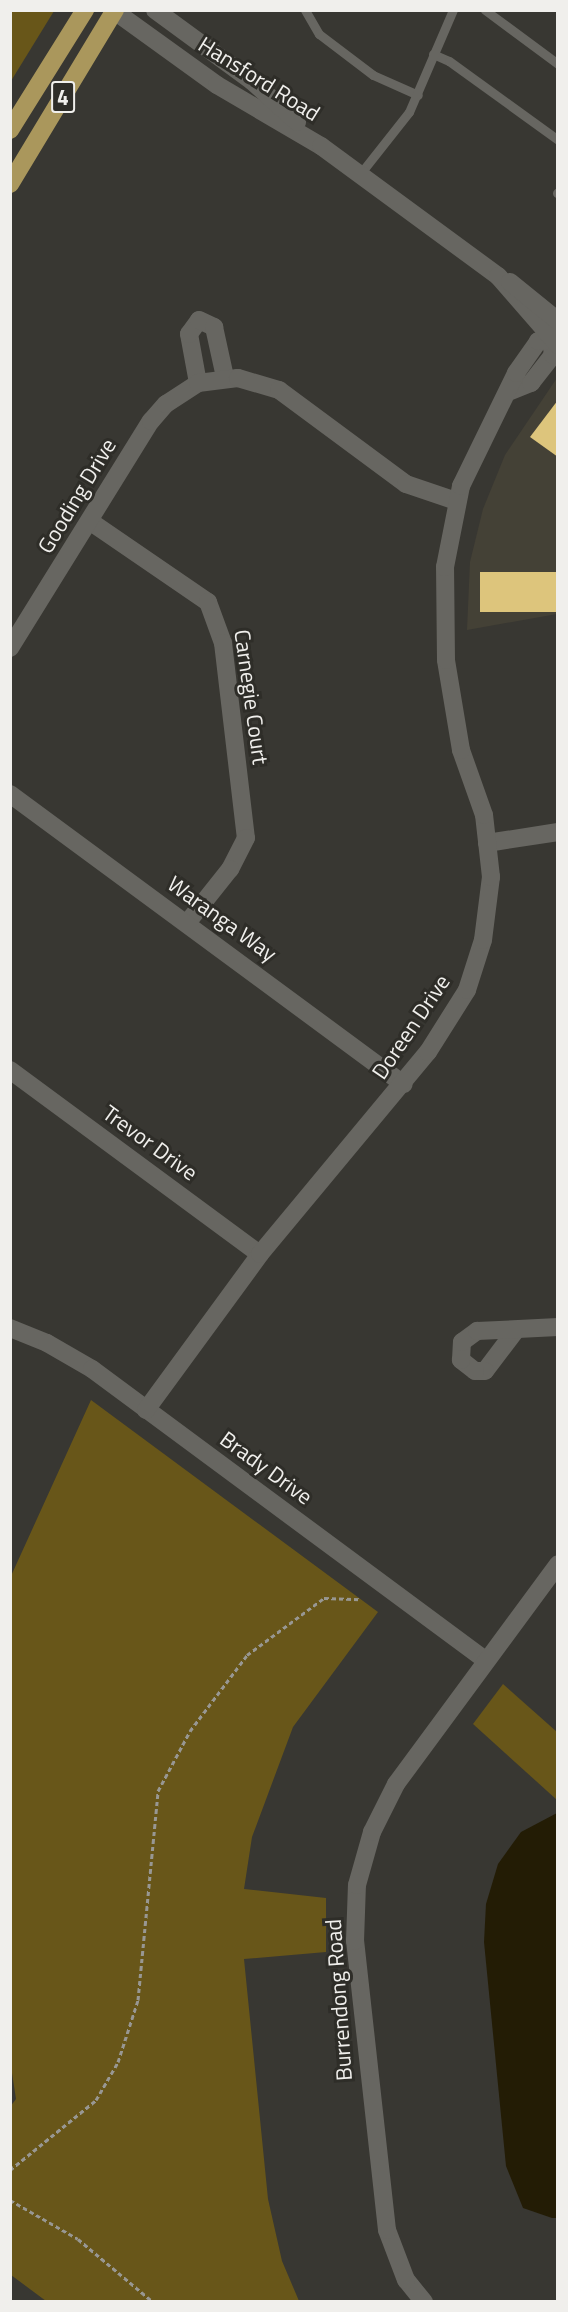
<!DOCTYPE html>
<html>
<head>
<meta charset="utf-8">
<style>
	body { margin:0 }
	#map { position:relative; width:568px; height:2312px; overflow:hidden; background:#383732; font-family:"Titillium Web",sans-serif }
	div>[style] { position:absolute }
	.built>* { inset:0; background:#444136 }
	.green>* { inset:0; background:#685619 }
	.water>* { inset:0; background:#231c05 }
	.building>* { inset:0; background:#ddc57c; transform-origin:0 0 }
	.path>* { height:3px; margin-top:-1.5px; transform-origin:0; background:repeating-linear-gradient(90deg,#989793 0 4.5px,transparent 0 7.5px) }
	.lane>* { height:9px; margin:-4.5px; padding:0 4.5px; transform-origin:4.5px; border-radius:4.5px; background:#676661 }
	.street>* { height:18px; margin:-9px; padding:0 9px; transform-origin:9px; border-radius:9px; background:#676661 }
	.secondary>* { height:18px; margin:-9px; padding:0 9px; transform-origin:9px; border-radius:9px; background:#676661 }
	.primary>* { height:18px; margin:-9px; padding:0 9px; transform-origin:9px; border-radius:9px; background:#aa975c }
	span { translate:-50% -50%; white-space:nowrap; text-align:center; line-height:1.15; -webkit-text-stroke:6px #2e2d28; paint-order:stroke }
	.shield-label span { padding:2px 4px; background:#2e2d28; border:2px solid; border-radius:4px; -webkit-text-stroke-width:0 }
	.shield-label { font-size:21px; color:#f0efec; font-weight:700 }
	.street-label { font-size:22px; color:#f0efec }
	.frame { position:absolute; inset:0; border:12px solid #f0efec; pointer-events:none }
</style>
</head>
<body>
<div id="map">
	<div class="built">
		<i style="clip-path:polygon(557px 378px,557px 614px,467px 630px,470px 562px,483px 509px,505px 455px)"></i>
	</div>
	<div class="green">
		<i style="clip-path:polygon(11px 10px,54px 11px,11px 81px,10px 11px)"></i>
		<i style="clip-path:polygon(91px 1400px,378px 1612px,293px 1727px,252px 1837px,244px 1889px,326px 1898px,326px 1952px,244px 1959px,268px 2199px,282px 2261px,299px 2301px,46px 2301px,11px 2275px,10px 2107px,16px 2099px,10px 2060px,11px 1576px)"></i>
		<i style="clip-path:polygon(503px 1684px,557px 1732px,557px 1800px,473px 1724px)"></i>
	</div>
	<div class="water">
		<i style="clip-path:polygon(557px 1813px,558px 2218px,552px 2218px,523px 2208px,506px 2166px,484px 1942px,486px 1904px,498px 1864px,521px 1832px)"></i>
	</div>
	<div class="building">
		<i style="clip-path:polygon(558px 400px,558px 457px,530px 437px)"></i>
		<i style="left:558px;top:572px;width:40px;height:78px;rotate:90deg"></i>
	</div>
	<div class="path">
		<i style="left:10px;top:2170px;width:111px;rotate:-39.1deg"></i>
		<i style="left:96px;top:2100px;width:44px;rotate:-59.9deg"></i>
		<i style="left:118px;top:2062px;width:65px;rotate:-72.1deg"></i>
		<i style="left:138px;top:2000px;width:210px;rotate:-84.5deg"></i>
		<i style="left:158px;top:1791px;width:68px;rotate:-61.9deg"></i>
		<i style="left:190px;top:1731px;width:95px;rotate:-53.1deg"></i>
		<i style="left:247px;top:1655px;width:96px;rotate:-36.5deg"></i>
		<i style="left:324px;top:1598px;width:36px;rotate:2deg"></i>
		<i style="left:10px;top:2200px;width:78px;rotate:29.8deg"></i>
		<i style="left:78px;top:2239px;width:98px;rotate:40deg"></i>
	</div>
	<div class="lane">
		<i style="left:305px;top:10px;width:28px;rotate:60deg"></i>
		<i style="left:319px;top:34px;width:68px;rotate:37.2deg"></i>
		<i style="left:373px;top:75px;width:49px;rotate:24deg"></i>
		<i style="left:485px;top:10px;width:91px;rotate:36.5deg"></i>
		<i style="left:433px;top:54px;width:17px;rotate:24deg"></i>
		<i style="left:449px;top:61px;width:135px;rotate:35.9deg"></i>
		<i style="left:360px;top:174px;width:79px;rotate:-51.7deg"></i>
		<i style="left:409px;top:112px;width:111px;rotate:-66.7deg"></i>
		<i style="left:557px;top:193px;width:1px;rotate:-45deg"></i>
	</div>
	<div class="street">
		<i style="left:198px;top:383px;width:50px;rotate:-100.4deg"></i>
		<i style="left:189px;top:334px;width:17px;rotate:-54deg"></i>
		<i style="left:199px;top:320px;width:17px;rotate:25deg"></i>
		<i style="left:214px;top:327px;width:51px;rotate:77.6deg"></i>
		<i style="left:511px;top:391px;width:22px;rotate:-22deg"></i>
		<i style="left:531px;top:383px;width:36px;rotate:-52deg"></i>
		<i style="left:553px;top:355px;width:15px;rotate:-98deg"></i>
		<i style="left:551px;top:340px;width:11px;rotate:-49deg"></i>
		<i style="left:91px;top:522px;width:142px;rotate:34.4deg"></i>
		<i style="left:208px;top:602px;width:44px;rotate:69.9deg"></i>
		<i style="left:223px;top:643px;width:196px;rotate:83.3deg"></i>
		<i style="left:246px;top:838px;width:35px;rotate:117deg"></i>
		<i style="left:230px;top:869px;width:69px;rotate:128.5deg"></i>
		<i style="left:10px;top:648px;width:267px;rotate:-58.2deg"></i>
		<i style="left:151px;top:421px;width:23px;rotate:-49deg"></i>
		<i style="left:166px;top:404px;width:38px;rotate:-33deg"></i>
		<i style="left:198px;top:383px;width:40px;rotate:-7.1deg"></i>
		<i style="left:238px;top:378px;width:43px;rotate:16.3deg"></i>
		<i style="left:279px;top:390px;width:158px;rotate:36.5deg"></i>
		<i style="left:406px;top:484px;width:53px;rotate:18.8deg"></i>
		<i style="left:10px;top:794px;width:489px;rotate:36.4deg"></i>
		<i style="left:487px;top:843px;width:72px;rotate:-8.8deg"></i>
		<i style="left:10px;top:1070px;width:310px;rotate:36.4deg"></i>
		<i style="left:10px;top:1328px;width:40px;rotate:22deg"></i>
		<i style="left:47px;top:1343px;width:52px;rotate:30deg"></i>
		<i style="left:92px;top:1369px;width:489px;rotate:36.5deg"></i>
		<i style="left:516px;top:1330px;width:51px;rotate:127.1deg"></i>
		<i style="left:485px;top:1371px;width:10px;rotate:180deg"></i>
		<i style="left:475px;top:1371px;width:18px;rotate:-142deg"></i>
		<i style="left:461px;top:1360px;width:18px;rotate:-87deg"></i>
		<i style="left:462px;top:1342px;width:19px;rotate:-36deg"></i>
		<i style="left:477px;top:1331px;width:81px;rotate:-2.8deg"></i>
		<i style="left:146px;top:1410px;width:193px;rotate:-53.8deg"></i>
		<i style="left:260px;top:1254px;width:263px;rotate:-50.3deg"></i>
		<i style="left:428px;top:1052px;width:73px;rotate:-57.8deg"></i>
		<i style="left:467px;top:990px;width:52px;rotate:-72.3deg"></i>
		<i style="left:483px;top:940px;width:64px;rotate:-82.8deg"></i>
		<i style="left:491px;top:877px;width:62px;rotate:-96.4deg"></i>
		<i style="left:484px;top:815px;width:69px;rotate:-109.5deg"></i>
		<i style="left:461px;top:750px;width:91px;rotate:-99.5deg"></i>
		<i style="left:446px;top:660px;width:93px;rotate:-90.6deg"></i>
		<i style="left:445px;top:567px;width:83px;rotate:-78.8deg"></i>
		<i style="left:461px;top:486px;width:126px;rotate:-64deg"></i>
		<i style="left:516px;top:373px;width:39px;rotate:-55deg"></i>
		<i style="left:538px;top:341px;width:13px;rotate:-4deg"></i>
		<i style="left:424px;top:2302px;width:28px;rotate:-129deg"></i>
		<i style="left:406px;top:2280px;width:53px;rotate:-110.8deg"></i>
		<i style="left:387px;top:2230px;width:291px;rotate:-96.3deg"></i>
		<i style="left:355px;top:1941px;width:56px;rotate:-88deg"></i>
		<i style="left:357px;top:1885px;width:55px;rotate:-74.2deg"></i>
		<i style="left:372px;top:1832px;width:54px;rotate:-63.4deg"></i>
		<i style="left:396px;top:1784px;width:273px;rotate:-53.6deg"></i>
	</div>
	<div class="secondary">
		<i style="left:113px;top:10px;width:128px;rotate:35.8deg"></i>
		<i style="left:217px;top:85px;width:121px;rotate:30.4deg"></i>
		<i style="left:321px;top:146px;width:220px;rotate:36.3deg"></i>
		<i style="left:498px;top:276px;width:91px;rotate:49deg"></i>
		<i style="left:155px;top:10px;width:120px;rotate:36.2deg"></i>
		<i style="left:252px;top:81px;width:61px;rotate:42.3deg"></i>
		<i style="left:510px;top:282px;width:62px;rotate:39.1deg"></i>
	</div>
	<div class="primary">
		<i style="left:10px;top:130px;width:142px;rotate:-58deg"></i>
		<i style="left:10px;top:184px;width:203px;rotate:-58.9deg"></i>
	</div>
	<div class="shield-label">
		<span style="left:63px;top:97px">4</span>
	</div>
	<div class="street-label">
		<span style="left:259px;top:79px;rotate:32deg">Hansford Road</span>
		<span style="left:77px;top:496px;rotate:-59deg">Gooding Drive</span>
		<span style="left:251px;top:697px;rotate:82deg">Carnegie Court</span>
		<span style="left:222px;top:919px;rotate:36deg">Waranga Way</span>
		<span style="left:411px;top:1027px;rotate:-56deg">Doreen Drive</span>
		<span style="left:150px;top:1143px;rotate:36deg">Trevor Drive</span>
		<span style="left:266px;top:1468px;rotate:36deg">Brady Drive</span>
		<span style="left:339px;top:2000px;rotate:-94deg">Burrendong Road</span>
	</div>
	<div class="frame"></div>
</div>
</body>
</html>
